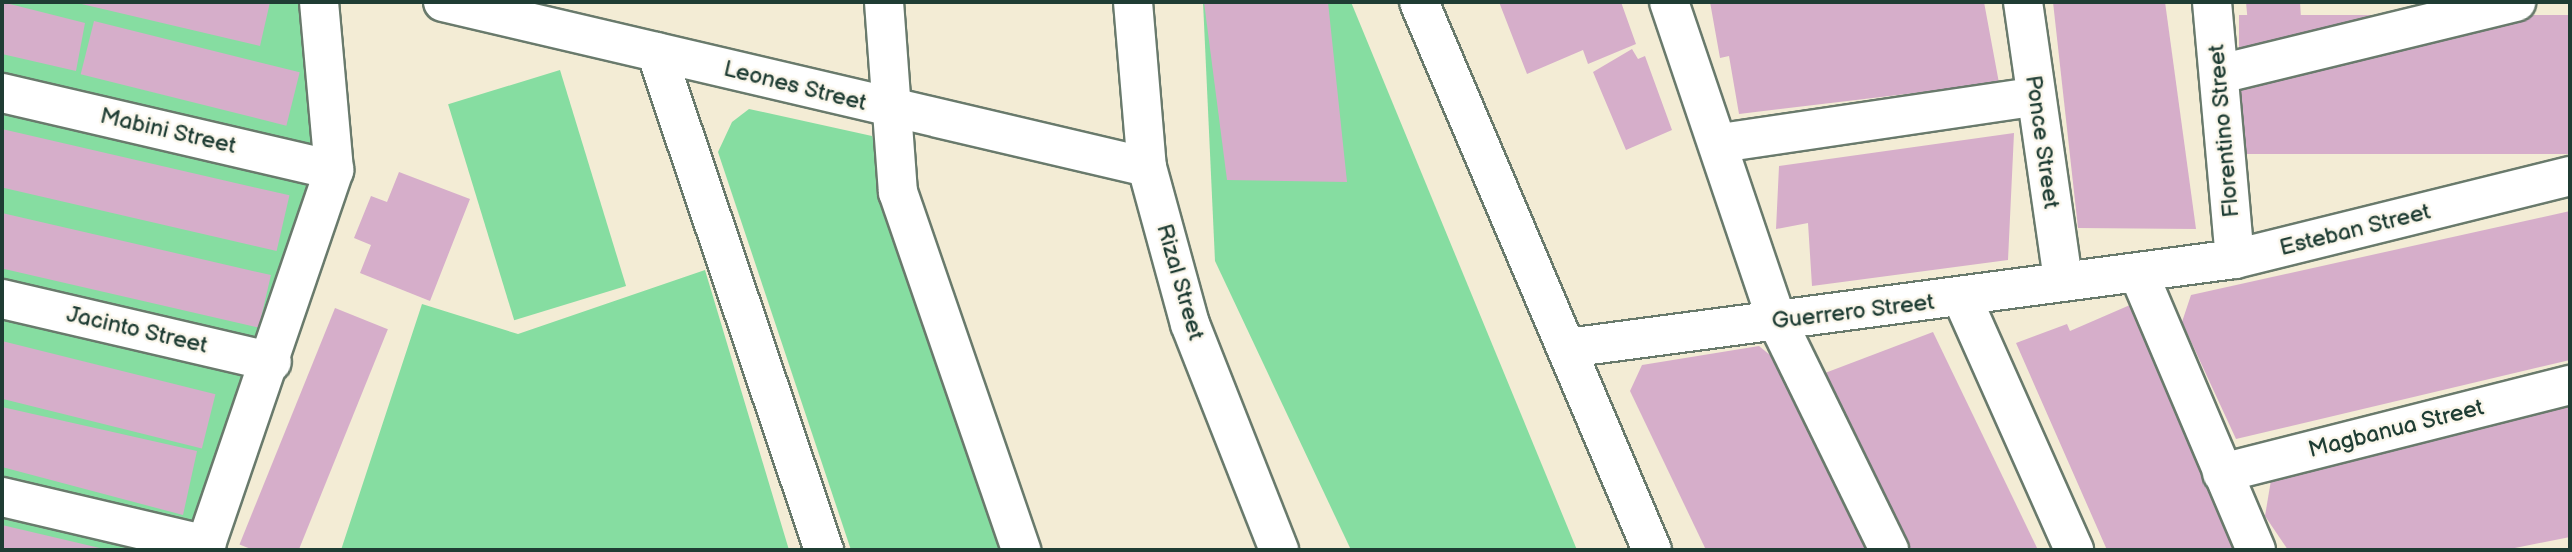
<!DOCTYPE html>
<html>
<head>
<meta charset="utf-8">
<style>
	body { margin:0 }
	#map { position:relative; width:2572px; height:552px; overflow:hidden; background:#f3ecd5; font-family:"Balsamiq Sans",sans-serif }
	div>[style] { position:absolute }
	.green>* { inset:0; background:#86dda1; transform-origin:0 0 }
	.building>* { inset:0; background:#d6aeca; transform-origin:0 0 }
	.roads { filter:drop-shadow(2px 0 #697a6c) drop-shadow(-2px 0 #697a6c) drop-shadow(0 2px #697a6c) drop-shadow(0 -2px #697a6c) }
	.minor>* { height:38px; margin:-19px; padding:0 19px; transform-origin:19px; border-radius:19px; background:#fff }
	span { translate:-50% -50%; white-space:nowrap; text-align:center; line-height:1.15; -webkit-text-stroke:5px #fbf7ec; paint-order:stroke }
	.street-label { font-size:23px; color:#1f3d34 }
	.frame { position:absolute; inset:0; border:4px solid #1f3d34; pointer-events:none }
</style>
</head>
<body>
<div id="map">
	<div class="green">
		<i style="clip-path:polygon(2px 2px,319px 2px,334px 170px,204px 550px,2px 550px)"></i>
		<i style="clip-path:polygon(1203px 2px,1351px 2px,1577px 550px,1351px 550px,1215px 261px)"></i>
		<i style="left:560px;top:70px;width:226px;height:117px;rotate:73deg"></i>
		<i style="clip-path:polygon(749px 109px,872px 136px,1010px 550px,851px 550px,718px 152px,732px 122px)"></i>
		<i style="clip-path:polygon(705px 270px,789px 550px,341px 550px,422px 304px,518px 334px)"></i>
	</div>
	<div class="building">
		<i style="clip-path:polygon(2px 2px,85px 23px,76px 71px,2px 54px)"></i>
		<i style="clip-path:polygon(73px 2px,270px 2px,260px 46px)"></i>
		<i style="clip-path:polygon(1204px 2px,1328px 2px,1347px 182px,1227px 180px)"></i>
		<i style="clip-path:polygon(1499px 2px,1621px 2px,1636px 44px,1588px 64px,1583px 50px,1527px 74px)"></i>
		<i style="clip-path:polygon(1710px 2px,1984px 2px,1999px 83px,1739px 114px,1729px 56px,1720px 58px)"></i>
		<i style="clip-path:polygon(2053px 2px,2165px 2px,2196px 229px,2078px 228px)"></i>
		<i style="clip-path:polygon(2246px 2px,2300px 2px,2301px 18px,2248px 24px)"></i>
		<i style="left:2570px;top:15px;width:139px;height:331px;rotate:90deg"></i>
		<i style="left:94px;top:21px;width:212px;height:55px;rotate:14deg"></i>
		<i style="clip-path:polygon(1632px 49px,1638px 59px,1645px 56px,1672px 130px,1626px 150px,1593px 72px)"></i>
		<i style="left:2px;top:129px;width:295px;height:57px;rotate:13deg"></i>
		<i style="clip-path:polygon(2014px 133px,2008px 260px,1812px 286px,1808px 223px,1776px 229px,1779px 166px)"></i>
		<i style="clip-path:polygon(399px 172px,470px 199px,430px 301px,360px 273px,371px 245px,354px 238px,371px 196px,387px 202px)"></i>
		<i style="clip-path:polygon(2570px 211px,2570px 360px,2236px 439px,2182px 322px,2191px 295px)"></i>
		<i style="left:2px;top:213px;width:276px;height:54px;rotate:13deg"></i>
		<i style="clip-path:polygon(2130px 305px,2235px 550px,2107px 550px,2016px 343px,2067px 324px,2070px 331px)"></i>
		<i style="left:335px;top:308px;width:57px;height:255px;rotate:22deg"></i>
		<i style="clip-path:polygon(1933px 332px,2038px 550px,1910px 550px,1825px 373px)"></i>
		<i style="left:2px;top:341px;width:220px;height:56px;rotate:14deg"></i>
		<i style="clip-path:polygon(1759px 346px,1782px 365px,1866px 550px,1706px 550px,1630px 391px,1642px 365px)"></i>
		<i style="clip-path:polygon(2570px 405px,2570px 537px,2505px 550px,2288px 550px,2265px 516px,2271px 480px)"></i>
		<i style="clip-path:polygon(2px 407px,197px 451px,183px 515px,2px 467px)"></i>
		<i style="clip-path:polygon(2px 525px,104px 549px,104px 550px,2px 550px)"></i>
	</div>
	<div class="roads">
		<div class="minor">
			<i style="left:443px;top:2px;width:723px;rotate:13.19deg"></i>
			<i style="left:884px;top:2px;width:191px;rotate:85.8deg"></i>
			<i style="left:898px;top:192px;width:379px;rotate:71deg"></i>
			<i style="left:1133px;top:2px;width:166px;rotate:85.2deg"></i>
			<i style="left:1147px;top:167px;width:163px;rotate:74.7deg"></i>
			<i style="left:1190px;top:324px;width:243px;rotate:68.5deg"></i>
			<i style="left:1419px;top:2px;width:595px;rotate:66.97deg"></i>
			<i style="left:1669px;top:2px;width:337px;rotate:71.3deg"></i>
			<i style="left:1777px;top:321px;width:255px;rotate:63.9deg"></i>
			<i style="left:2023px;top:2px;width:282px;rotate:81.8deg"></i>
			<i style="left:2212px;top:2px;width:258px;rotate:84.9deg"></i>
			<i style="left:656px;top:52px;width:526px;rotate:71.36deg"></i>
			<i style="left:2220px;top:74px;width:305px;rotate:-13.7deg"></i>
			<i style="left:2px;top:93px;width:341px;rotate:13.1deg"></i>
			<i style="left:1721px;top:143px;width:316px;rotate:-8.4deg"></i>
			<i style="left:2138px;top:272px;width:302px;rotate:67deg"></i>
			<i style="left:1962px;top:298px;width:276px;rotate:66deg"></i>
			<i style="left:2px;top:299px;width:277px;rotate:13.1deg"></i>
			<i style="left:1568px;top:348px;width:673px;rotate:-7.6deg"></i>
			<i style="left:2235px;top:259px;width:345px;rotate:-13.9deg"></i>
			<i style="left:2222px;top:473px;width:359px;rotate:-14.2deg"></i>
			<i style="left:2px;top:497px;width:210px;rotate:13.2deg"></i>
			<i style="left:204px;top:550px;width:402px;rotate:-71.1deg"></i>
			<i style="left:334px;top:170px;width:169px;rotate:-95.1deg"></i>
		</div>
	</div>
	<div class="street-label">
		<span style="left:795px;top:86px;rotate:14deg">Leones Street</span>
		<span style="left:168px;top:131px;rotate:13deg">Mabini Street</span>
		<span style="left:2224px;top:131px;rotate:-95deg">Florentino Street</span>
		<span style="left:2042px;top:142px;rotate:82deg">Ponce Street</span>
		<span style="left:2355px;top:230px;rotate:-14deg">Esteban Street</span>
		<span style="left:1180px;top:282px;rotate:74deg">Rizal Street</span>
		<span style="left:1853px;top:312px;rotate:-7deg">Guerrero Street</span>
		<span style="left:137px;top:330px;rotate:13deg">Jacinto Street</span>
		<span style="left:2396px;top:429px;rotate:-14deg">Magbanua Street</span>
	</div>
	<div class="frame"></div>
</div>
</body>
</html>
